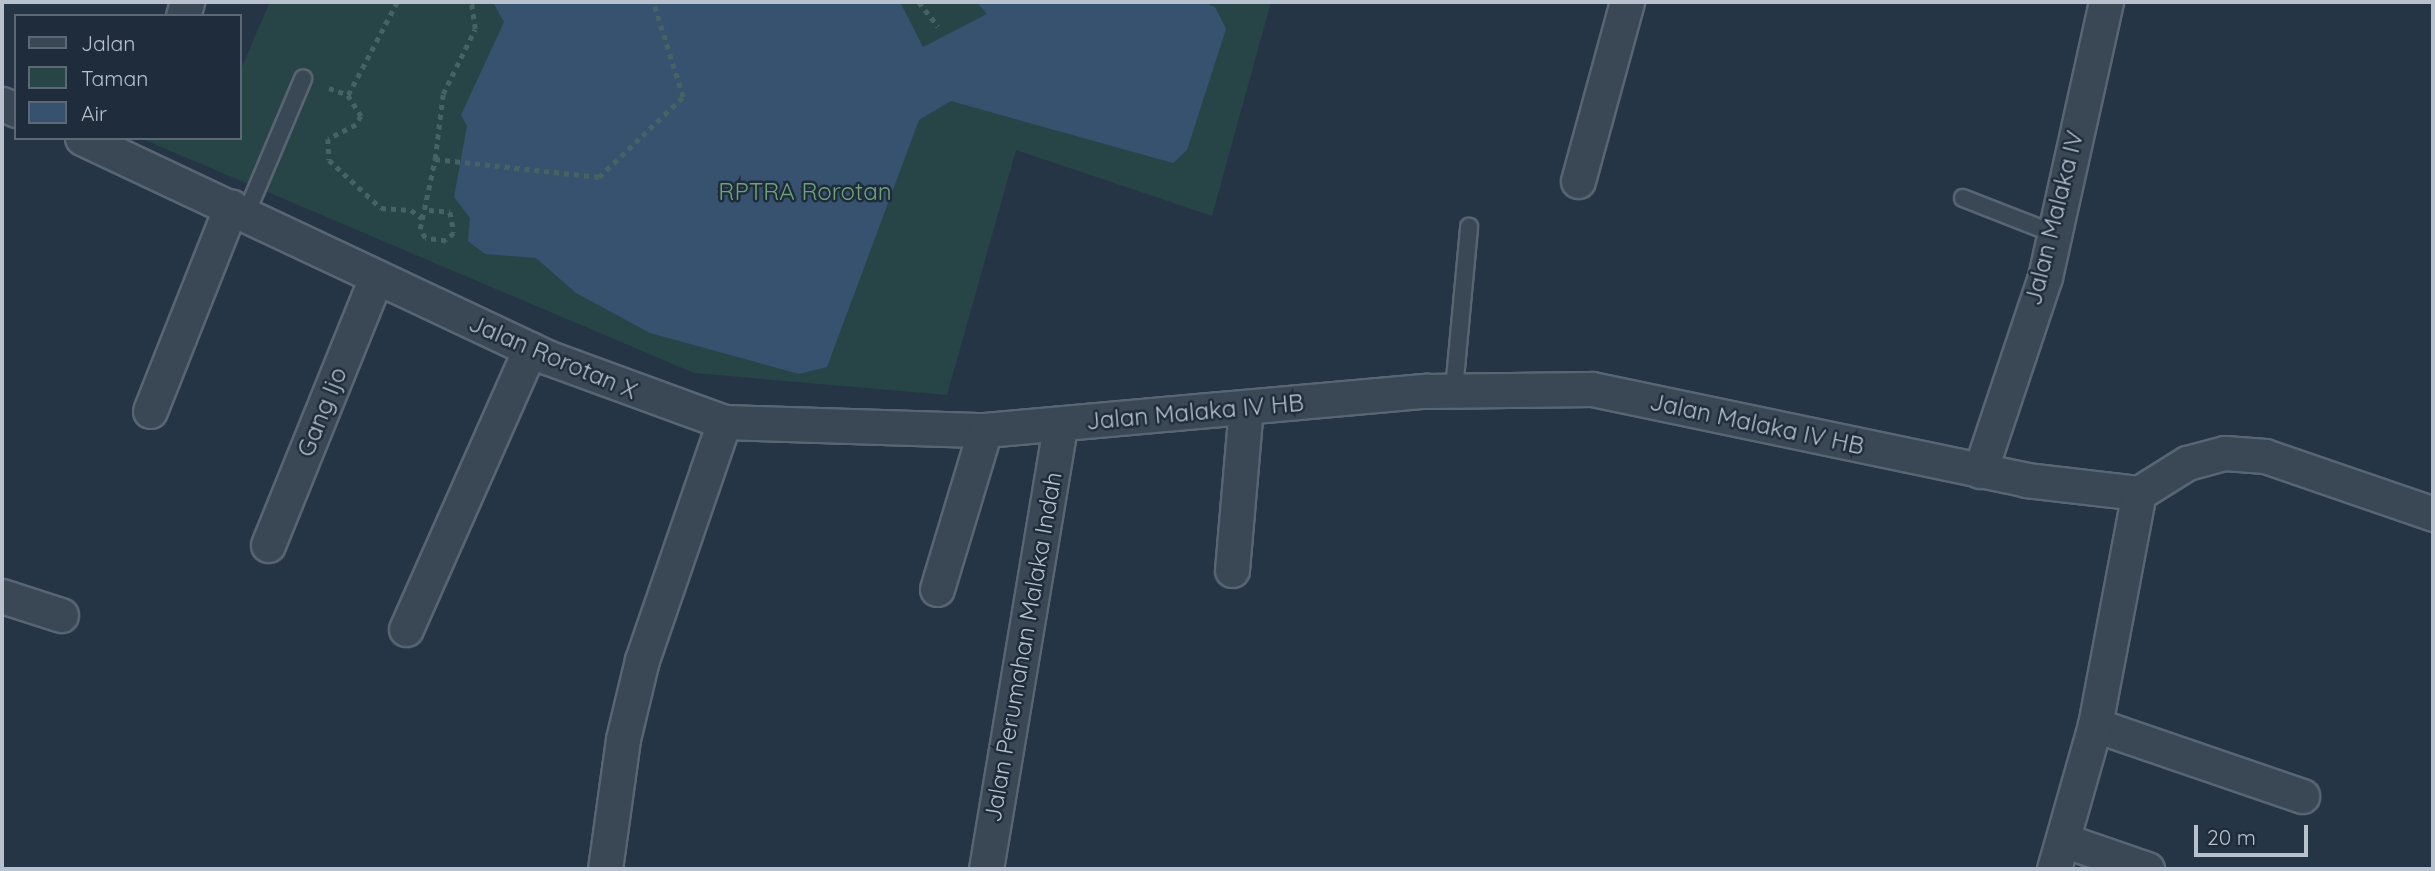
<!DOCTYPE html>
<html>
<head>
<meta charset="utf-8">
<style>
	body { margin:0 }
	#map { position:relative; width:2435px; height:871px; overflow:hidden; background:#253546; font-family:Quicksand,sans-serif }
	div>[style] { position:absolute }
	.green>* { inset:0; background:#274547 }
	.water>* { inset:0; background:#37526e }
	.path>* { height:4.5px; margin-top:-2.25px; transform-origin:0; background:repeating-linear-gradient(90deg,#466262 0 5px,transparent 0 10px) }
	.roads { filter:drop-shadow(2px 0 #596572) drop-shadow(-2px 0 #596572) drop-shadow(0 2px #596572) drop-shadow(0 -2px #596572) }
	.lane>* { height:16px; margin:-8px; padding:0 8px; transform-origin:8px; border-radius:8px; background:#3a4755 }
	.street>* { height:33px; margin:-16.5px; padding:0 16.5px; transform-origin:16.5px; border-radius:16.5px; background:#3a4755 }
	span { translate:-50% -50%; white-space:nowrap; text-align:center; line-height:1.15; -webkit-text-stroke:5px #1e2c3b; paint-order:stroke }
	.park-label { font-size:24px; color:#6da176 }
	.street-label { font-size:24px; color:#b8c2ce }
	.frame { position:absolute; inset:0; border:4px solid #b8c2ce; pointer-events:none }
	.legend { position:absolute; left:14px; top:14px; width:228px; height:126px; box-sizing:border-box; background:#1e2c3b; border:2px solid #5c6876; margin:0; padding:9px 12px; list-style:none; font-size:21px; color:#b8c2ce }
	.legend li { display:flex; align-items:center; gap:14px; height:35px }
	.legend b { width:35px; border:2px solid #5c6876 }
	.scale { position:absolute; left:2194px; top:825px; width:114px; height:32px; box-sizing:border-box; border:4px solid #b8c2ce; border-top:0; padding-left:9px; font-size:21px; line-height:24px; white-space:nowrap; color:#b8c2ce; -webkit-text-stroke:5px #1e2c3b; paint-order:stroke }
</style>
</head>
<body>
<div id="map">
	<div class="green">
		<i style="clip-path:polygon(270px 2px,1271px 2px,1212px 216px,1016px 150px,947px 395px,694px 373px,140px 138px,240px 138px,240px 71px)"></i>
	</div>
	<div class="water">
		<i style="clip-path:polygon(493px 2px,900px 2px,923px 47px,987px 14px,977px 2px,1203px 2px,1215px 7px,1226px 29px,1187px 150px,1173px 163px,951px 101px,919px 120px,827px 367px,799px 374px,650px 333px,576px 293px,536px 258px,485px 254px,468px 241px,470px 218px,454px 197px,467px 126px,461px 115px,504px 22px)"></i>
	</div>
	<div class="path">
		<i style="left:919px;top:2px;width:31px;rotate:52deg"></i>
		<i style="left:329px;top:88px;width:20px;rotate:20deg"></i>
		<i style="left:348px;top:95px;width:105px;rotate:-62.2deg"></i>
		<i style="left:348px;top:95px;width:25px;rotate:58deg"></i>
		<i style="left:361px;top:116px;width:10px;rotate:119deg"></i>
		<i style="left:356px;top:125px;width:31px;rotate:153deg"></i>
		<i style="left:328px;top:139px;width:21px;rotate:87deg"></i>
		<i style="left:329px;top:160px;width:71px;rotate:42.7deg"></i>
		<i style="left:381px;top:208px;width:30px;rotate:4deg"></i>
		<i style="left:411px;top:210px;width:14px;rotate:36deg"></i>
		<i style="left:435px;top:159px;width:65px;rotate:-83deg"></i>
		<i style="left:443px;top:94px;width:72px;rotate:-63.8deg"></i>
		<i style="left:475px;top:29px;width:27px;rotate:-98deg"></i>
		<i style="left:429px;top:210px;width:21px;rotate:5deg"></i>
		<i style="left:450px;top:212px;width:21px;rotate:79deg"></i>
		<i style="left:454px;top:233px;width:11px;rotate:135deg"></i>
		<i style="left:446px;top:241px;width:21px;rotate:-172deg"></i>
		<i style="left:425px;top:238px;width:10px;rotate:-119deg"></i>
		<i style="left:420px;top:229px;width:72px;rotate:-77.9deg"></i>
		<i style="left:435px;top:159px;width:165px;rotate:6.3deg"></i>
		<i style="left:599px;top:177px;width:116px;rotate:-43.6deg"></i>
		<i style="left:683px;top:97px;width:100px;rotate:-107.5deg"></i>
	</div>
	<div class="roads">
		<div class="lane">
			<i style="left:1963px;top:198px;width:99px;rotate:21.4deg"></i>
			<i style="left:246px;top:214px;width:147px;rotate:-67.1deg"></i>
			<i style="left:1454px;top:390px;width:164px;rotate:-84.7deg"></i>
		</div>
		<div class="street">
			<i style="left:183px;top:16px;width:15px;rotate:-74deg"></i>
			<i style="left:2px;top:104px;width:15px;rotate:23deg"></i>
			<i style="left:82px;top:138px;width:516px;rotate:25.22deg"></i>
			<i style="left:549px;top:358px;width:186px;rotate:20.1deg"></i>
			<i style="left:724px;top:422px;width:261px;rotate:1.8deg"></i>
			<i style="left:985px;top:430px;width:443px;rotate:-5.1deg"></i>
			<i style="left:1426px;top:391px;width:166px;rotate:-0.7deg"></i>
			<i style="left:1592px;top:389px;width:443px;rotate:11.8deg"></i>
			<i style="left:2026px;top:480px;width:114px;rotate:6.6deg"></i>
			<i style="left:2139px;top:493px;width:57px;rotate:-32deg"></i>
			<i style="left:2187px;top:463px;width:39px;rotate:-15deg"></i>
			<i style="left:2225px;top:453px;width:40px;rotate:4.3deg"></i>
			<i style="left:2265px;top:456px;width:178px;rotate:19deg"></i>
			<i style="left:1578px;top:181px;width:186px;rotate:-74.7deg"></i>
			<i style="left:150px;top:411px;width:220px;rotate:-68.4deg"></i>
			<i style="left:1980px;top:471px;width:205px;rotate:-71.5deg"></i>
			<i style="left:2045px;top:277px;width:282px;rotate:-77.5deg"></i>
			<i style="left:268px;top:545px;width:288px;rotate:-68deg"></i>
			<i style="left:1232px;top:570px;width:163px;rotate:-85.1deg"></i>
			<i style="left:937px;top:589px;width:166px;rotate:-73.2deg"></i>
			<i style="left:2px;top:596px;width:62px;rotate:17.9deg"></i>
			<i style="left:406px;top:629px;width:306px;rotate:-66.1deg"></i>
			<i style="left:2095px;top:725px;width:219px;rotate:18.9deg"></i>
			<i style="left:2066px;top:841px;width:86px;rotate:19.1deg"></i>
			<i style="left:605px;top:869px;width:131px;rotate:-82.1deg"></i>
			<i style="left:623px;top:739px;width:81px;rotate:-76.5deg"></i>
			<i style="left:642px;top:660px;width:252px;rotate:-71deg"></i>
			<i style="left:986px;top:869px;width:450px;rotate:-80.5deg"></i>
			<i style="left:2054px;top:869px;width:150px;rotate:-74.1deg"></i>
			<i style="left:2095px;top:725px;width:236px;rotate:-79.3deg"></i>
		</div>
	</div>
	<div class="park-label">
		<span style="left:805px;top:192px">RPTRA Rorotan</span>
	</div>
	<div class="street-label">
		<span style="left:2054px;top:218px;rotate:-76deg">Jalan Malaka IV</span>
		<span style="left:553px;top:357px;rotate:23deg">Jalan Rorotan X</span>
		<span style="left:322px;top:412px;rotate:-68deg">Gang Ijo</span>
		<span style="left:1195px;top:412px;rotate:-5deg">Jalan Malaka IV HB</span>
		<span style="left:1757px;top:424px;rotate:12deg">Jalan Malaka IV HB</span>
		<span style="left:1023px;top:647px;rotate:-80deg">Jalan Perumahan Malaka Indah</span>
	</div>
	<div class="frame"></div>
	<ul class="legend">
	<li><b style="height:9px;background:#3a4755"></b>Jalan</li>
	<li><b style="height:19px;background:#274547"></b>Taman</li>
	<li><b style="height:19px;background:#37526e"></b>Air</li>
	</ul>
	<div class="scale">20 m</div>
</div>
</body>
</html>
